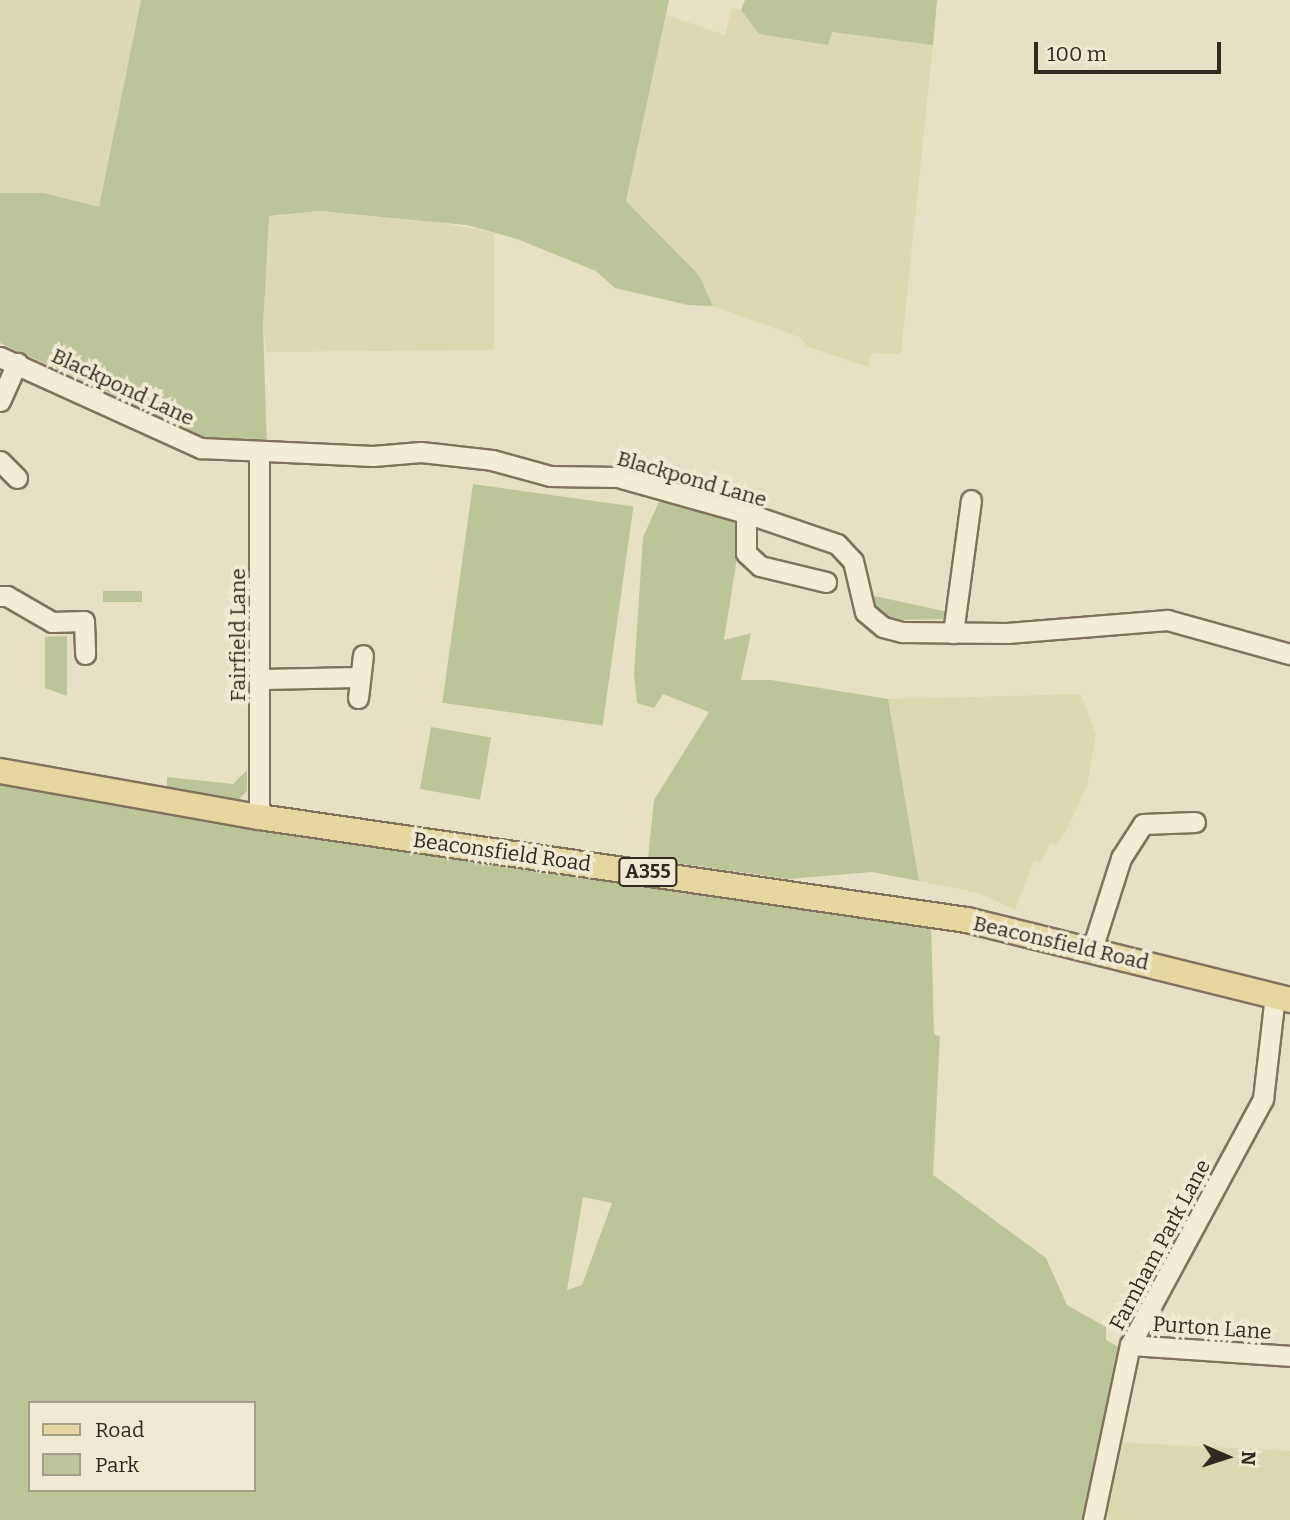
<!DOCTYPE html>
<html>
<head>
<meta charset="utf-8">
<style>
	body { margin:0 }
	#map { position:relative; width:1290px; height:1520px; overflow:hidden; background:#e8e0c4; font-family:Bitter,serif }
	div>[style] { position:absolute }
	.farmland>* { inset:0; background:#dcd9b2 }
	.green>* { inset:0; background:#bcc499; transform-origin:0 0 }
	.roads { filter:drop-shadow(2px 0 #80725d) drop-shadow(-2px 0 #80725d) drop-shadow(0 2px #80725d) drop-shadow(0 -2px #80725d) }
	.minor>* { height:19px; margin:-9.5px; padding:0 9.5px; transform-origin:9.5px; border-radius:9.5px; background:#f4edd6 }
	.major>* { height:24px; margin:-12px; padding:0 12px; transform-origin:12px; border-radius:12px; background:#e6d6a0 }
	span { translate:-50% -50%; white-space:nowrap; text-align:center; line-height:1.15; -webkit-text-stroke:7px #f0ead2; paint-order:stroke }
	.shield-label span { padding:2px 5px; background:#f0ead2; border:2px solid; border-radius:5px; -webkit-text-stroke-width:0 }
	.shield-label { font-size:19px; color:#32291f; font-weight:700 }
	.street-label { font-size:21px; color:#32291f }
	.legend { position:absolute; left:28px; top:1401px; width:228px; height:91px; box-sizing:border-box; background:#f0ead2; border:2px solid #a49d8a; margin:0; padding:9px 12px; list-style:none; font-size:21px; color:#32291f }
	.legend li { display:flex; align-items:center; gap:14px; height:35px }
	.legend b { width:35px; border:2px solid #a49d8a }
	.north { position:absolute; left:1192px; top:1422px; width:70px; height:70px; -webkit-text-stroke:5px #f0ead2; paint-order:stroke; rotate:93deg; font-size:19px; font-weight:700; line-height:28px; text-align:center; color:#32291f }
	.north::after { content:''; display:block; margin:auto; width:24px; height:32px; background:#32291f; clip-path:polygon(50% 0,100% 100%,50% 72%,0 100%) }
	.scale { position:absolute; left:1034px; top:42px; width:187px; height:32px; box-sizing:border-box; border:4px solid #32291f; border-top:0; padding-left:9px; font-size:21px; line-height:24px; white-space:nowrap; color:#32291f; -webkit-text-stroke:5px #f0ead2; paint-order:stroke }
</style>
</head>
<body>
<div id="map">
	<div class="farmland">
		<i style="clip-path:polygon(0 0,141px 0,99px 207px,44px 193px,0 193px)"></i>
		<i style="clip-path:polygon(732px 8px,741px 10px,759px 34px,828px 44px,831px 32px,933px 45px,901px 354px,872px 353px,868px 367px,808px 347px,799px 337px,713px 306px,699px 275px,626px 201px,666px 15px,725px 35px)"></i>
		<i style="clip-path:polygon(320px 211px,419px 218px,494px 233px,494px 350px,267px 352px,263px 327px,268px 217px)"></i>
		<i style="clip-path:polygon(1081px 694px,1096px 735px,1087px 787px,1065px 833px,1056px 845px,1050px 843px,1041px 862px,1034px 860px,1015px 910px,979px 893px,919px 881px,888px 699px)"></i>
		<i style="clip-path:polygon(1113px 1442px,1290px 1451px,1290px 1520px,1098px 1520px)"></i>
	</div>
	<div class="green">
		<i style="clip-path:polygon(141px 0,669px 0,626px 201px,699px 275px,713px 306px,688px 305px,615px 288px,596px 271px,517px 239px,467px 225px,320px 211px,269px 216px,263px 327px,267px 445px,194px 439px,110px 393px,0 343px,0 193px,44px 193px,99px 207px)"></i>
		<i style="clip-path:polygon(745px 0,937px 0,933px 45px,832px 32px,828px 45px,759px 34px,741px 10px)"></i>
		<i style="left:473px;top:484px;width:162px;height:221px;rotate:8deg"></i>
		<i style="clip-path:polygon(660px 500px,726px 517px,742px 526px,724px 640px,751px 633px,741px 680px,771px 680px,888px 699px,919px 881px,872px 872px,788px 879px,648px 859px,654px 800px,709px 712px,663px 694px,654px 708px,637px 703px,634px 674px,643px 537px)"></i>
		<i style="left:142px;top:591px;width:11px;height:39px;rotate:90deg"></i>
		<i style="clip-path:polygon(870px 595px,948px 612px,948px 619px,890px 620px,874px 609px)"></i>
		<i style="clip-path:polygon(67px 636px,67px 696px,45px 688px,45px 637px)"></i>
		<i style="left:431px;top:727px;width:61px;height:63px;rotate:10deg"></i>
		<i style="clip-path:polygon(247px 770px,247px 791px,238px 800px,167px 788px,167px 777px,233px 784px)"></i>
		<i style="clip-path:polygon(evenodd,0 776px,931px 920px,934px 1035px,940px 1036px,933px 1175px,1046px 1258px,1067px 1305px,1106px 1327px,1106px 1340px,1122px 1349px,1086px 1520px,0 1520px,0 776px,583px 1197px,612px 1203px,582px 1285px,567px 1290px,583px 1197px,0 776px,30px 1403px,254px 1403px,254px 1490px,30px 1490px,30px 1403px)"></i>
	</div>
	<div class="roads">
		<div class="minor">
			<i style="left:0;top:357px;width:221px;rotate:24.4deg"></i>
			<i style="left:201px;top:448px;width:172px;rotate:2.7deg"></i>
			<i style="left:373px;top:456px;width:48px;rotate:-4.8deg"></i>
			<i style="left:421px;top:452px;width:71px;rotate:6.4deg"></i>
			<i style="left:492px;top:460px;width:60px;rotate:15.4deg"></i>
			<i style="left:550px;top:476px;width:68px;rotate:0.8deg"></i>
			<i style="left:618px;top:477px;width:133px;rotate:15.7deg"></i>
			<i style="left:746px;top:513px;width:96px;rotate:18.8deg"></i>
			<i style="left:837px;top:544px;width:23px;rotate:47deg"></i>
			<i style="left:853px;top:561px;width:52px;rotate:76.8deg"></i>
			<i style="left:865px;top:612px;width:23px;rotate:40deg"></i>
			<i style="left:883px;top:627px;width:20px;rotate:15deg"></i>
			<i style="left:902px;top:632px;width:105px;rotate:0.5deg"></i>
			<i style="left:1007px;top:633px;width:161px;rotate:-4.6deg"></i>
			<i style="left:1167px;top:620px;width:128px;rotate:15.5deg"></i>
			<i style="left:0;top:401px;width:42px;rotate:-65.9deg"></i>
			<i style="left:0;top:461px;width:24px;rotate:45deg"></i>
			<i style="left:746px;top:513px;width:40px;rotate:90deg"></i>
			<i style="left:746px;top:553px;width:19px;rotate:43deg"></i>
			<i style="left:760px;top:566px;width:68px;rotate:13.6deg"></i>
			<i style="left:0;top:596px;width:7px"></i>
			<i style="left:7px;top:596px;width:52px;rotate:30deg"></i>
			<i style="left:52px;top:622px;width:32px;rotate:-2deg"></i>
			<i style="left:84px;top:621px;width:33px;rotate:88deg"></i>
			<i style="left:953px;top:633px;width:134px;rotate:-82.3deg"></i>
			<i style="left:262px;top:679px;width:97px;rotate:-1.2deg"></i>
			<i style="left:358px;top:698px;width:43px;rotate:-83.4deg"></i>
			<i style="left:259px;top:817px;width:365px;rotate:-90deg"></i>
			<i style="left:1092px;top:949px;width:96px;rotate:-72.3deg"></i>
			<i style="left:1121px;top:858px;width:40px;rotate:-57.1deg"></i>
			<i style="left:1143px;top:824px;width:52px;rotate:-2.2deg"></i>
			<i style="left:1130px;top:1345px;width:160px;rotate:3.9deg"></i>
			<i style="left:1093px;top:1520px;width:179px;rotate:-78.1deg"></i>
			<i style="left:1130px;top:1345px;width:280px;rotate:-61.6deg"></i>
			<i style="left:1263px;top:1099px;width:104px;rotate:-83.4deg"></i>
		</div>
		<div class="major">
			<i style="left:0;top:771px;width:263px;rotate:10.1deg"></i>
			<i style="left:259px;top:817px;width:715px;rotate:8.28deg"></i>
			<i style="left:967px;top:920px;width:333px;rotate:13.9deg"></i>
		</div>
	</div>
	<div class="shield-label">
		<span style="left:648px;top:872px">A355</span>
	</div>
	<div class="street-label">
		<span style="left:123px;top:387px;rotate:25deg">Blackpond Lane</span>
		<span style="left:692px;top:479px;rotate:16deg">Blackpond Lane</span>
		<span style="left:238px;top:635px;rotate:-90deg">Fairfield Lane</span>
		<span style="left:502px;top:852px;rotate:8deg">Beaconsfield Road</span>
		<span style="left:1061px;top:943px;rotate:13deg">Beaconsfield Road</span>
		<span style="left:1160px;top:1245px;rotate:-62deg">Farnham Park Lane</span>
		<span style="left:1212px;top:1328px;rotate:4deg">Purton Lane</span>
	</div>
	<ul class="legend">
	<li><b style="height:9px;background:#e6d6a0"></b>Road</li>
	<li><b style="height:19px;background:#bcc499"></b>Park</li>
	</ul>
	<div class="north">N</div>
	<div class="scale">100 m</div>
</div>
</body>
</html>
